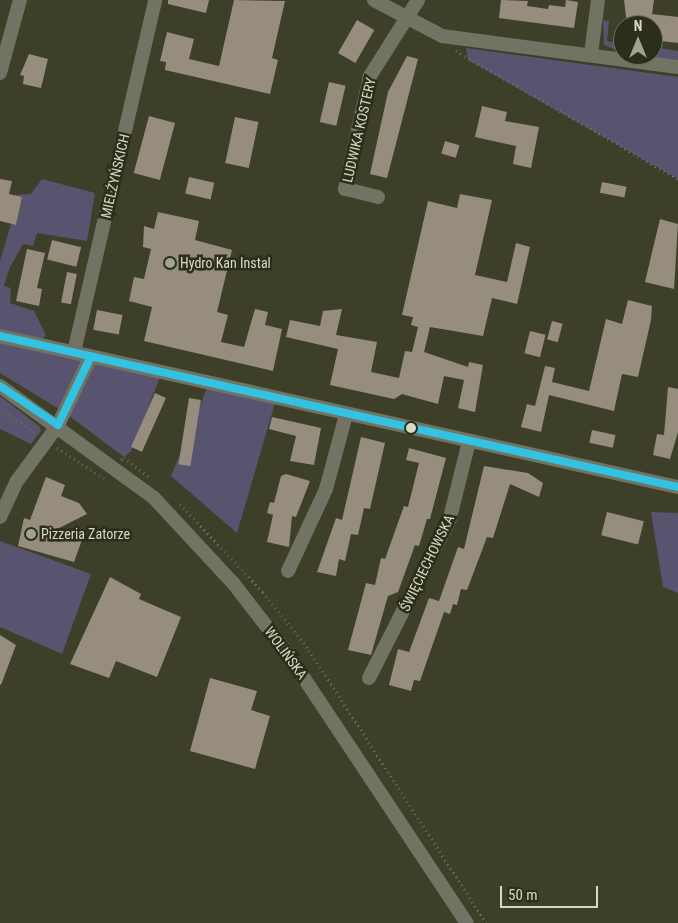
<!DOCTYPE html>
<html>
<head>
<meta charset="utf-8">
<style>
	body { margin:0 }
	#map { position:relative; width:678px; height:923px; overflow:hidden; background:#3e3f28; font-family:"Roboto Condensed",sans-serif }
	div>[style] { position:absolute }
	.green>* { inset:0; background:#58536f }
	.building>* { inset:0; background:#968d7e; transform-origin:0 0 }
	.path>* { height:2.5px; margin-top:-1.25px; transform-origin:0; background:repeating-linear-gradient(90deg,#6d6e5e 0 1px,transparent 0 5px) }
	.minor>* { height:14px; margin:-7px; padding:0 7px; transform-origin:7px; border-radius:7px; background:#727362 }
	.bus-1>* { height:8px; margin:-4px; padding:0 4px; transform-origin:4px; border-radius:4px; background:#33c2e2 }
	.dots>* { width:14px; height:14px; translate:-50% -50%; box-sizing:border-box; border:2px solid #2c2e1b; border-radius:50% }
	span { translate:-50% -50%; white-space:nowrap; text-align:center; line-height:1.15; -webkit-text-stroke:5px #2c2e1b; paint-order:stroke }
	.street-label { font-size:14px; color:#d7dac2 }
	.poi-label { font-size:14px; color:#d7dac2 }
	.left { translate:0 -50%; text-align:left }
	.north { position:absolute; left:613px; top:15px; width:50px; height:50px; box-sizing:border-box; background:#2c2e1b; border:1px solid #70735e; border-radius:50%; rotate:0deg; font-size:14px; font-weight:700; line-height:20px; text-align:center; color:#d7dac2 }
	.north::after { content:''; display:block; margin:auto; width:18px; height:22px; background:#a1a48c; clip-path:polygon(50% 0,100% 100%,50% 72%,0 100%) }
	.scale { position:absolute; left:500px; top:886px; width:98px; height:22px; box-sizing:border-box; border:2px solid #d7dac2; border-top:0; padding-left:6px; font-size:15px; line-height:18px; white-space:nowrap; color:#d7dac2; -webkit-text-stroke:4px #2c2e1b; paint-order:stroke }
</style>
</head>
<body>
<div id="map">
	<div class="green">
		<i style="clip-path:polygon(603px 20px,609px 21px,607px 41px,623px 44px,623px 53px,604px 45px)"></i>
		<i style="clip-path:polygon(653px 47px,678px 51px,678px 61px,635px 55px,653px 55px)"></i>
		<i style="clip-path:polygon(466px 48px,678px 77px,678px 179px,468px 60px)"></i>
		<i style="clip-path:polygon(42px 179px,95px 193px,87px 241px,37px 233px,33px 246px,23px 244px,9px 269px,4px 286px,11px 288px,10px 303px,34px 311px,46px 335px,41px 341px,0 332px,0 261px,11px 224px,16px 225px,22px 197px,14px 195px,31px 194px)"></i>
		<i style="clip-path:polygon(0 340px,160px 377px,131px 451px,124px 457px,64px 412px,0 373px)"></i>
		<i style="clip-path:polygon(207px 388px,275px 403px,237px 533px,171px 476px)"></i>
		<i style="clip-path:polygon(0 396px,39px 426px,41px 431px,31px 444px,0 429px)"></i>
		<i style="clip-path:polygon(651px 512px,678px 513px,678px 593px,663px 587px)"></i>
		<i style="clip-path:polygon(0 541px,91px 574px,62px 654px,0 627px)"></i>
	</div>
	<div class="building">
		<i style="clip-path:polygon(168px 0,209px 0,206px 13px,168px 4px)"></i>
		<i style="clip-path:polygon(234px 0,285px 1px,272px 58px,278px 60px,270px 94px,165px 70px,166px 62px,160px 61px,167px 32px,194px 39px,189px 59px,219px 66px)"></i>
		<i style="clip-path:polygon(501px 0,528px 1px,527px 6px,548px 9px,549px 5px,565px 7px,566px 0,578px 2px,574px 28px,499px 18px)"></i>
		<i style="clip-path:polygon(624px 0,654px 0,652px 14px,678px 17px,678px 43px,653px 40px,653px 25px,627px 25px)"></i>
		<i style="left:357px;top:20px;width:20px;height:38px;rotate:30deg"></i>
		<i style="clip-path:polygon(29px 54px,48px 59px,41px 88px,23px 84px,24px 76px,20px 75px)"></i>
		<i style="clip-path:polygon(407px 56px,418px 59px,387px 178px,370px 174px,388px 92px)"></i>
		<i style="left:329px;top:82px;width:17px;height:41px;rotate:13deg"></i>
		<i style="clip-path:polygon(482px 106px,507px 112px,505px 121px,539px 127px,531px 168px,513px 164px,516px 146px,475px 137px)"></i>
		<i style="left:149px;top:116px;width:27px;height:59px;rotate:15deg"></i>
		<i style="left:235px;top:117px;width:24px;height:47px;rotate:12deg"></i>
		<i style="left:445px;top:141px;width:15px;height:13px;rotate:16deg"></i>
		<i style="left:189px;top:177px;width:26px;height:17px;rotate:13deg"></i>
		<i style="clip-path:polygon(0 179px,12px 181px,9px 194px,22px 197px,16px 225px,0 221px)"></i>
		<i style="left:602px;top:182px;width:25px;height:11px;rotate:11deg"></i>
		<i style="clip-path:polygon(460px 194px,492px 200px,475px 275px,507px 282px,516px 243px,530px 247px,517px 304px,492px 298px,483px 336px,430px 327px,424px 352px,468px 367px,469px 362px,483px 365px,475px 412px,458px 408px,464px 380px,444px 376px,438px 404px,402px 394px,394px 399px,330px 385px,338px 349px,286px 337px,290px 320px,320px 326px,323px 311px,342px 309px,336px 335px,377px 342px,371px 372px,399px 378px,405px 351px,412px 352px,418px 327px,411px 325px,413px 317px,402px 315px,428px 201px,457px 208px)"></i>
		<i style="clip-path:polygon(158px 212px,199px 221px,195px 240px,232px 250px,217px 312px,228px 315px,221px 342px,244px 347px,255px 309px,268px 312px,265px 325px,282px 329px,273px 371px,144px 341px,152px 307px,129px 301px,134px 277px,144px 279px,151px 249px,143px 247px,144px 226px,154px 229px)"></i>
		<i style="clip-path:polygon(660px 219px,678px 224px,674px 289px,645px 282px)"></i>
		<i style="left:52px;top:240px;width:30px;height:20px;rotate:14deg"></i>
		<i style="clip-path:polygon(27px 249px,45px 253px,37px 288px,42px 289px,39px 306px,16px 301px)"></i>
		<i style="left:67px;top:272px;width:10px;height:31px;rotate:11deg"></i>
		<i style="clip-path:polygon(628px 300px,652px 306px,651px 320px,638px 377px,622px 374px,614px 411px,549px 395px,541px 432px,521px 427px,527px 404px,535px 406px,545px 366px,555px 368px,552px 382px,589px 391px,606px 319px,622px 324px)"></i>
		<i style="left:97px;top:310px;width:26px;height:20px;rotate:11deg"></i>
		<i style="left:552px;top:321px;width:11px;height:19px;rotate:15deg"></i>
		<i style="left:530px;top:331px;width:16px;height:23px;rotate:14deg"></i>
		<i style="clip-path:polygon(668px 387px,678px 389px,678px 432px,670px 459px,653px 455px,657px 434px,664px 435px)"></i>
		<i style="left:155px;top:393px;width:12px;height:59px;rotate:24deg"></i>
		<i style="left:189px;top:398px;width:12px;height:67px;rotate:9deg"></i>
		<i style="clip-path:polygon(272px 417px,321px 428px,314px 465px,290px 461px,296px 436px,269px 429px)"></i>
		<i style="left:592px;top:430px;width:24px;height:13px;rotate:12deg"></i>
		<i style="clip-path:polygon(361px 437px,385px 443px,370px 509px,364px 508px,358px 535px,351px 534px,345px 561px,339px 559px,336px 576px,317px 572px,336px 518px,342px 520px)"></i>
		<i style="clip-path:polygon(409px 448px,446px 458px,430px 519px,427px 519px,419px 546px,415px 545px,398px 592px,388px 596px,371px 655px,348px 650px,366px 583px,375px 585px,381px 558px,385px 559px,404px 506px,408px 507px,419px 463px,406px 460px)"></i>
		<i style="clip-path:polygon(484px 466px,528px 473px,543px 483px,539px 497px,510px 484px,493px 538px,487px 537px,467px 590px,461px 589px,457px 605px,453px 604px,450px 614px,444px 612px,420px 681px,414px 680px,411px 691px,389px 685px,398px 649px,409px 652px,429px 598px,439px 601px,458px 547px,464px 549px)"></i>
		<i style="clip-path:polygon(286px 474px,310px 481px,296px 517px,292px 516px,289px 547px,267px 542px,273px 515px,267px 513px,270px 502px,274px 503px,281px 476px)"></i>
		<i style="clip-path:polygon(46px 477px,65px 485px,61px 496px,79px 503px,87px 514px,55px 530px,82px 540px,74px 562px,18px 546px,24px 518px,30px 520px)"></i>
		<i style="left:607px;top:512px;width:38px;height:24px;rotate:14deg"></i>
		<i style="clip-path:polygon(110px 577px,141px 594px,139px 599px,181px 617px,157px 677px,116px 661px,109px 678px,70px 664px)"></i>
		<i style="clip-path:polygon(0 635px,16px 645px,1px 685px,0 684px)"></i>
		<i style="clip-path:polygon(210px 678px,257px 691px,251px 710px,270px 716px,255px 769px,190px 751px)"></i>
	</div>
	<div class="path">
		<i style="left:456px;top:51px;width:256px;rotate:30deg"></i>
		<i style="left:0;top:409px;width:43px;rotate:33.7deg"></i>
		<i style="left:57px;top:448px;width:56px;rotate:32.6deg"></i>
		<i style="left:121px;top:460px;width:4px;rotate:-45deg"></i>
		<i style="left:124px;top:457px;width:33px;rotate:38deg"></i>
		<i style="left:180px;top:504px;width:121px;rotate:46.7deg"></i>
		<i style="left:263px;top:592px;width:74px;rotate:51.6deg"></i>
		<i style="left:309px;top:650px;width:325px;rotate:57deg"></i>
	</div>
	<div class="minor">
		<i style="left:374px;top:0;width:77px;rotate:27.9deg"></i>
		<i style="left:442px;top:36px;width:238px;rotate:7.5deg"></i>
		<i style="left:591px;top:54px;width:54px;rotate:-82.6deg"></i>
		<i style="left:0;top:73px;width:76px;rotate:-74.7deg"></i>
		<i style="left:378px;top:197px;width:34px;rotate:-166deg"></i>
		<i style="left:345px;top:189px;width:116px;rotate:-77.5deg"></i>
		<i style="left:370px;top:76px;width:90px;rotate:-57.7deg"></i>
		<i style="left:0;top:336px;width:695px;rotate:12.56deg"></i>
		<i style="left:74px;top:352px;width:361px;rotate:-77deg"></i>
		<i style="left:0;top:386px;width:190px;rotate:36deg"></i>
		<i style="left:154px;top:498px;width:116px;rotate:47.1deg"></i>
		<i style="left:233px;top:583px;width:90px;rotate:52.2deg"></i>
		<i style="left:288px;top:654px;width:323px;rotate:56.4deg"></i>
		<i style="left:0;top:517px;width:40px;rotate:-65deg"></i>
		<i style="left:17px;top:481px;width:69px;rotate:-53.8deg"></i>
		<i style="left:58px;top:425px;width:76px;rotate:-64.4deg"></i>
		<i style="left:288px;top:571px;width:90px;rotate:-65.1deg"></i>
		<i style="left:326px;top:489px;width:77px;rotate:-74.9deg"></i>
		<i style="left:369px;top:678px;width:179px;rotate:-63.1deg"></i>
		<i style="left:450px;top:518px;width:79px;rotate:-76.1deg"></i>
	</div>
	<div class="bus-1">
		<i style="left:0;top:336px;width:695px;rotate:12.56deg"></i>
		<i style="left:0;top:386px;width:70px;rotate:33.9deg"></i>
		<i style="left:58px;top:425px;width:76px;rotate:-64.4deg"></i>
	</div>
	<div class="dots">
		<i style="left:170px;top:263px;background:#a1a48c"></i>
		<i style="left:411px;top:428px;background:#d7dac2"></i>
		<i style="left:31px;top:534px;background:#a1a48c"></i>
	</div>
	<div class="street-label">
		<span style="left:359px;top:130px;rotate:-77deg">LUDWIKA KOSTERY</span>
		<span style="left:115px;top:176px;rotate:-77deg">MIELŻYŃSKICH</span>
		<span style="left:427px;top:563px;rotate:-64deg">ŚWIĘCIECHOWSKA</span>
		<span style="left:286px;top:653px;rotate:54deg">WOLIŃSKA</span>
	</div>
	<div class="poi-label">
		<span class="left" style="left:180px;top:263px">Hydro Kan Instal</span>
		<span class="left" style="left:41px;top:534px">Pizzeria Zatorze</span>
	</div>
	<div class="north">N</div>
	<div class="scale">50 m</div>
</div>
</body>
</html>
